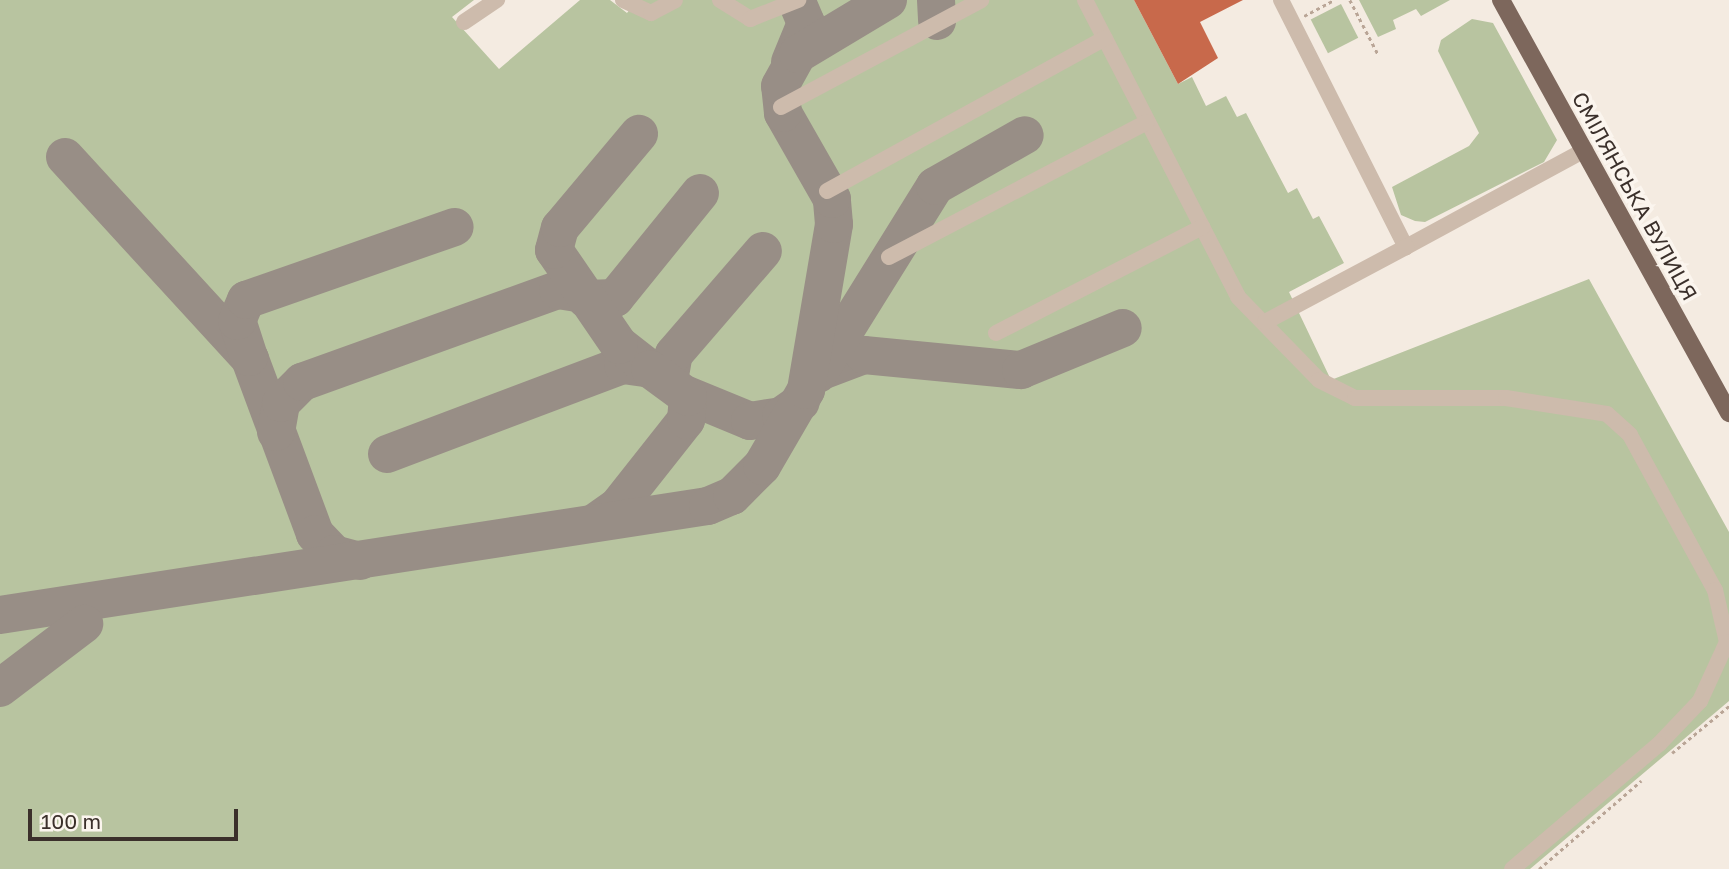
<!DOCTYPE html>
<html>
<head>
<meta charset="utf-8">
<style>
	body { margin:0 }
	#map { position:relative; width:1729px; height:869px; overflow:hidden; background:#f4ebe1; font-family:"Golos Text",sans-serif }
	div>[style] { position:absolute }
	.green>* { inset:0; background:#b8c4a0; transform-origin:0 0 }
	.taxiway>* { height:38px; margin:-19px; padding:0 19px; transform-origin:19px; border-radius:19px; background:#988e86 }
	.building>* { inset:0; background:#c8694b }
	.path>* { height:2.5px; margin-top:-1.25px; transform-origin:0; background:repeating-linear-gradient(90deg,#b9a596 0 3.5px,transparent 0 7px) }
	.minor>* { height:16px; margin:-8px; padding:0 8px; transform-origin:8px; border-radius:8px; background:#cdbbac }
	.major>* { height:18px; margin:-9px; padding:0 9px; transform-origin:9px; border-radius:9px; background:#7d675c }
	span { translate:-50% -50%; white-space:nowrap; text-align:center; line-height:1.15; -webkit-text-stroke:7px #fbf5ee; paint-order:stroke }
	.street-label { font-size:21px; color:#3b302b }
	.scale { position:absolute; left:28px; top:809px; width:210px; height:32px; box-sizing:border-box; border:4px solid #3b302b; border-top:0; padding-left:9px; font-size:21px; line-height:24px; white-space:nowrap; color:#3b302b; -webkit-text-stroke:5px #fbf5ee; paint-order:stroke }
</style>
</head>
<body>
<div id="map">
	<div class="green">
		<i style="clip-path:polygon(0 0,474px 0,452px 17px,499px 69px,580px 0,610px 0,627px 13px,637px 0,1134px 0,1178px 84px,1192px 77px,1206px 106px,1226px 96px,1237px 117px,1246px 113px,1288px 193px,1297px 188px,1313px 219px,1319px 216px,1344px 263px,1289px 292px,1331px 380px,1589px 279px,1729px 532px,1729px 701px,1530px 869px,0 869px)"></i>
		<i style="clip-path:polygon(1359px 0,1450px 0,1421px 16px,1416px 9px,1393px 20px,1396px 29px,1378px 37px)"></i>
		<i style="left:1341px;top:4px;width:38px;height:34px;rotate:63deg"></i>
		<i style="clip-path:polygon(1472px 19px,1493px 23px,1557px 140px,1544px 162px,1425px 222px,1415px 221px,1401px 215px,1392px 187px,1469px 146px,1479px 133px,1438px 51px,1441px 40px)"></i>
	</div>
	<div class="taxiway">
		<i style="left:936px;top:0;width:21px;rotate:87deg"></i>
		<i style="left:790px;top:62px;width:42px;rotate:-67.7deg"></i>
		<i style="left:806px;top:23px;width:25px;rotate:-113deg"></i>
		<i style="left:65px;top:157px;width:274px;rotate:47.5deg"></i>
		<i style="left:250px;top:359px;width:187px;rotate:69.6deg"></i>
		<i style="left:315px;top:534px;width:28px;rotate:46deg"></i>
		<i style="left:334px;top:554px;width:27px;rotate:15deg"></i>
		<i style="left:586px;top:299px;width:29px;rotate:-2deg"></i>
		<i style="left:615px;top:298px;width:135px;rotate:-51deg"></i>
		<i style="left:249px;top:357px;width:38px;rotate:-108deg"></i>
		<i style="left:237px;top:321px;width:23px;rotate:-67deg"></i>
		<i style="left:246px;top:300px;width:221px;rotate:-19.3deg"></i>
		<i style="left:819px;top:372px;width:48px;rotate:-20.7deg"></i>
		<i style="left:864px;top:355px;width:158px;rotate:5.5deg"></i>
		<i style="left:1021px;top:370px;width:110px;rotate:-22.4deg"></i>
		<i style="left:818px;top:374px;width:221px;rotate:-58.1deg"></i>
		<i style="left:935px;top:186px;width:103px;rotate:-29.5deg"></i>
		<i style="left:669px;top:381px;width:27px;rotate:-80deg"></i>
		<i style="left:674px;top:354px;width:136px;rotate:-49.2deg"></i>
		<i style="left:687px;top:395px;width:68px;rotate:22.4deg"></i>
		<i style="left:750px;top:421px;width:31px;rotate:-9deg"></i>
		<i style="left:781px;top:416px;width:24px;rotate:-35deg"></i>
		<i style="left:276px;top:432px;width:29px;rotate:-80deg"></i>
		<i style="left:281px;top:403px;width:30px;rotate:-45deg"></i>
		<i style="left:302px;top:382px;width:272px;rotate:-19.8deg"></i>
		<i style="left:558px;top:290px;width:24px;rotate:9deg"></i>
		<i style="left:387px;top:454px;width:252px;rotate:-20.7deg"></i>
		<i style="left:623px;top:365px;width:27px;rotate:8deg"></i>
		<i style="left:650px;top:369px;width:39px;rotate:-142deg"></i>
		<i style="left:619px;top:345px;width:115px;rotate:-124.4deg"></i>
		<i style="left:554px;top:250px;width:23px;rotate:-75deg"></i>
		<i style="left:560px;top:228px;width:123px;rotate:-50deg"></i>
		<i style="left:594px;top:523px;width:29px;rotate:-35deg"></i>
		<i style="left:618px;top:506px;width:110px;rotate:-51.7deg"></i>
		<i style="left:686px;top:420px;width:23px;rotate:-85deg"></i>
		<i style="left:688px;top:397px;width:47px;rotate:-143.6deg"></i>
		<i style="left:0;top:615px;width:716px;rotate:-8.75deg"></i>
		<i style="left:708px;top:506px;width:26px;rotate:-23deg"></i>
		<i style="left:732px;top:496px;width:42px;rotate:-45deg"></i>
		<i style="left:762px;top:466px;width:88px;rotate:-59.9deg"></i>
		<i style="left:806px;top:390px;width:168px;rotate:-80.4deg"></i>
		<i style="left:834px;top:224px;width:25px;rotate:-95deg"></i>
		<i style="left:832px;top:199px;width:99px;rotate:-119.7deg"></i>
		<i style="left:783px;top:113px;width:27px;rotate:-96deg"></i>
		<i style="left:780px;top:86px;width:37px;rotate:-61deg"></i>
		<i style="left:798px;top:54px;width:105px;rotate:-31deg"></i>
		<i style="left:0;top:688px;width:106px;rotate:-37.3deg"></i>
	</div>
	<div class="building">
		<i style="clip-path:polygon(1134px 0,1243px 0,1200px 22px,1218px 58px,1178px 84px)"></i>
	</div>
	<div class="path">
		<i style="left:1350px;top:0;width:61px;rotate:62.6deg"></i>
		<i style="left:1304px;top:16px;width:34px;rotate:-28deg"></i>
		<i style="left:1672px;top:753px;width:74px;rotate:-39.5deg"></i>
		<i style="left:1539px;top:869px;width:135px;rotate:-40.8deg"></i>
	</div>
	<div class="minor">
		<i style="left:623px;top:0;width:31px;rotate:25deg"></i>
		<i style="left:651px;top:13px;width:27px;rotate:-28deg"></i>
		<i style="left:720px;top:0;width:36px;rotate:32deg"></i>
		<i style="left:750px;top:19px;width:52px;rotate:-21.6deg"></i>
		<i style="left:1085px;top:0;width:334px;rotate:62.7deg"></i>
		<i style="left:1238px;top:297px;width:116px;rotate:45.7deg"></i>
		<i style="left:1319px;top:380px;width:40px;rotate:26.6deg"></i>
		<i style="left:1355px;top:398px;width:151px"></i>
		<i style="left:1506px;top:398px;width:102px;rotate:9deg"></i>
		<i style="left:1607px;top:414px;width:31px;rotate:42deg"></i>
		<i style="left:1630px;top:435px;width:177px;rotate:61.3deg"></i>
		<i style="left:1715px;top:590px;width:53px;rotate:77deg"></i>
		<i style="left:1727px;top:642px;width:65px;rotate:114.6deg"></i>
		<i style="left:1700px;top:701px;width:59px;rotate:133.6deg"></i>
		<i style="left:1659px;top:744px;width:193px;rotate:139.6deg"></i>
		<i style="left:1281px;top:0;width:277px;rotate:63.2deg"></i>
		<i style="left:1406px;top:247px;width:204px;rotate:-28.5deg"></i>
		<i style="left:464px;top:22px;width:40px;rotate:-34deg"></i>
		<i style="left:781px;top:107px;width:227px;rotate:-28.1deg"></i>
		<i style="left:827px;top:191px;width:317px;rotate:-28.8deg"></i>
		<i style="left:889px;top:257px;width:291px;rotate:-27.6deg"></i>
		<i style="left:1265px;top:322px;width:160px;rotate:-28deg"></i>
		<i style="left:996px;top:333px;width:232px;rotate:-27.2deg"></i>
	</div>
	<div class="major">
		<i style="left:1501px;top:0;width:472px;rotate:61.1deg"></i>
	</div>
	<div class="street-label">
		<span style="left:1635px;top:196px;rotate:61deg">СМІЛЯНСЬКА ВУЛИЦЯ</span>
	</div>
	<div class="scale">100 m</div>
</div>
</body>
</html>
